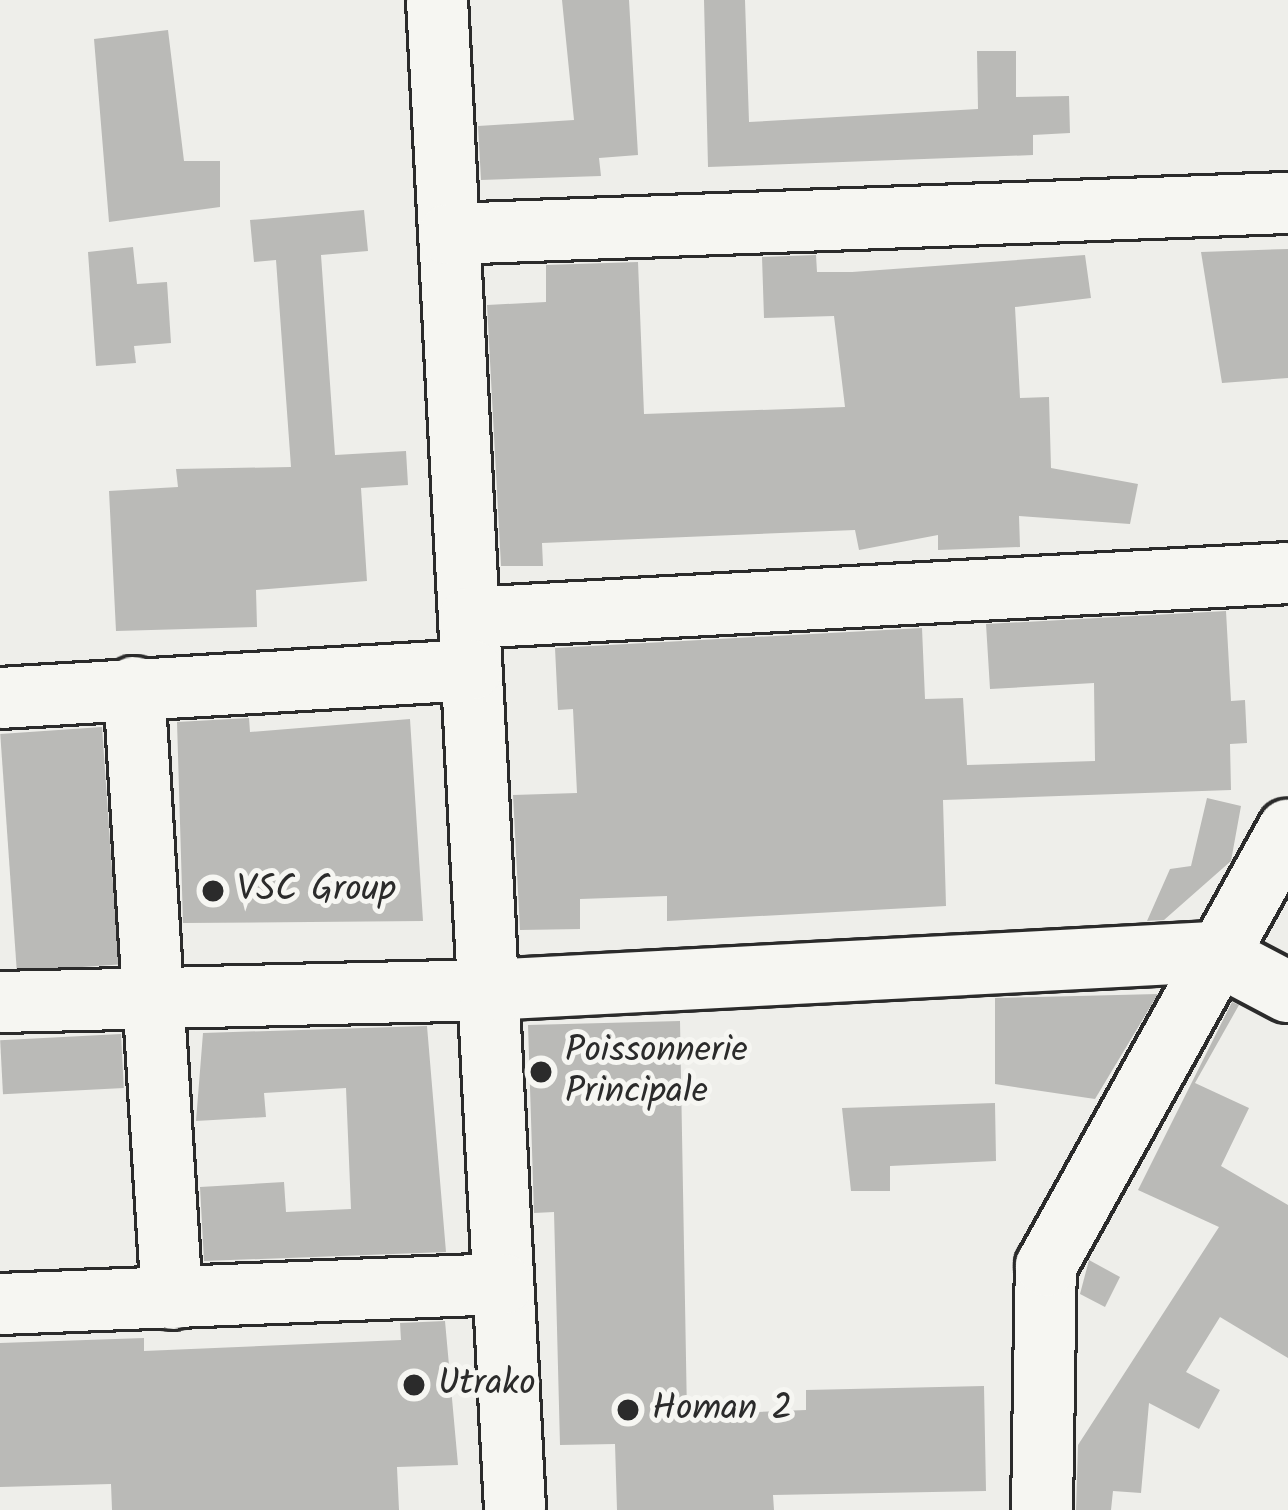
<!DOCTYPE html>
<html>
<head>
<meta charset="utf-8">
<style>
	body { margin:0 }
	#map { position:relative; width:1288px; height:1510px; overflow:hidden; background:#eeeeea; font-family:Kalam,sans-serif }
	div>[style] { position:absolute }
	.building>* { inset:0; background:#babab7; transform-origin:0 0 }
	.roads { filter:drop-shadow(3px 0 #2b2b2b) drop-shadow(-3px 0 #2b2b2b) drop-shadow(0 3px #2b2b2b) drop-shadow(0 -3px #2b2b2b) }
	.minor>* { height:60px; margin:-30px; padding:0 30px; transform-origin:30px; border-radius:30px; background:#f6f6f2 }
	.dots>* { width:33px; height:33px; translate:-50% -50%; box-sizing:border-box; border:6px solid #f6f6f2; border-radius:50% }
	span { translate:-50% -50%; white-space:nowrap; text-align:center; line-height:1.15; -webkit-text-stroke:10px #f6f6f2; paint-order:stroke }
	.poi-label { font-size:36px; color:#2b2b2b }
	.left { translate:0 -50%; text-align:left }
</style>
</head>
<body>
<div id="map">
	<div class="building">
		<i style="clip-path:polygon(562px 0,629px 0,638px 155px,599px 158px,601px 176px,481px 180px,478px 126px,574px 120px)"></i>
		<i style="clip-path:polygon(704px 0,745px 0,749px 122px,978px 109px,977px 51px,1016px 51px,1016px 97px,1069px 96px,1070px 133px,1033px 135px,1033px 155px,708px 167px)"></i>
		<i style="clip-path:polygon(168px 30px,184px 161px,220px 161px,220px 207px,109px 222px,94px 39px)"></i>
		<i style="clip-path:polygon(364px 210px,368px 251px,321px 255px,335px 455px,406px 451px,408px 485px,361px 488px,367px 581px,256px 590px,257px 627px,116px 631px,109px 491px,178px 487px,176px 469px,291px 467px,276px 260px,254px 262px,250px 220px)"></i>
		<i style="clip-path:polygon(133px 247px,137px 284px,167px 282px,171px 343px,134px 346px,136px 363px,96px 366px,88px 252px)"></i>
		<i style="clip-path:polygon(1288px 249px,1288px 378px,1222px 383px,1201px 252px)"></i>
		<i style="clip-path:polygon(816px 255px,817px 272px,852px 272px,1085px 255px,1091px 298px,1015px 307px,1020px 398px,1049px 397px,1051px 468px,1138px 484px,1130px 524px,1019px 516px,1020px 547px,938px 550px,938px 535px,859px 550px,855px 530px,542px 543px,543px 566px,501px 566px,487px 305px,546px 302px,546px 265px,638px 262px,644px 414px,845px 407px,834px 316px,764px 318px,762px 257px)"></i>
		<i style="clip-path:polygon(1226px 611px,1231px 701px,1245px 700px,1247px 743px,1230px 744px,1231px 790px,943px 800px,946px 906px,667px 921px,667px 896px,580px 899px,580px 929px,520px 930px,513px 795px,577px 793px,573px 709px,558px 710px,555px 648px,922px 628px,925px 699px,963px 698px,967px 765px,1095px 761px,1094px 683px,990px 689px,986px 624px)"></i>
		<i style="clip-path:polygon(249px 718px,250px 732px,410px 719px,423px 921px,183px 923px,177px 722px)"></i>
		<i style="left:102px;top:727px;width:238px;height:102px;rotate:86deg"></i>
		<i style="clip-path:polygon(1207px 798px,1241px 806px,1231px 861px,1164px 920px,1147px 921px,1170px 869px,1191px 866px)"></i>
		<i style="clip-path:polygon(1158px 994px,1095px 1099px,995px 1084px,995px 998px)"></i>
		<i style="clip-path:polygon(1232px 1002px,1239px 1005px,1195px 1083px,1249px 1108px,1221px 1166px,1288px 1205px,1288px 1358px,1220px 1317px,1186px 1372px,1220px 1390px,1199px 1429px,1149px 1403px,1141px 1493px,1113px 1491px,1111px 1510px,1076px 1510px,1078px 1445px,1219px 1227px,1138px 1190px)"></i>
		<i style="clip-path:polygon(680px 1021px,687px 1415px,806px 1410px,806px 1390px,984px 1386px,986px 1491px,773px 1495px,774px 1510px,617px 1510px,615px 1444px,560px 1445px,554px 1212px,534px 1213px,528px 1025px)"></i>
		<i style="clip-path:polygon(427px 1026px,446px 1252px,204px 1261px,200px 1187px,284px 1182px,286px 1212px,351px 1209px,346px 1088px,264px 1093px,266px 1117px,196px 1121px,203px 1033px)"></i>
		<i style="left:121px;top:1034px;width:54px;height:121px;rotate:87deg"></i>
		<i style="clip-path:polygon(995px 1103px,996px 1161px,890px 1166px,890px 1191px,851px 1191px,842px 1108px)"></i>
		<i style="clip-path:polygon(1089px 1260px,1120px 1277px,1105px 1307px,1080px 1294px)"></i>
		<i style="clip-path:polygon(445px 1321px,458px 1465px,397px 1467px,399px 1510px,112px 1510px,111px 1484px,0 1487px,0 1343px,144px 1338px,144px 1351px,401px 1340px,400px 1323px)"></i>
	</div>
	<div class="roads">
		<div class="minor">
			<i style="left:437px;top:0;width:1512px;rotate:87.04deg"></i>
			<i style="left:449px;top:234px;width:840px;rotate:-2.12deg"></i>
			<i style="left:469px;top:618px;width:820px;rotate:-3.14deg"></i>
			<i style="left:134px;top:687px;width:613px;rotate:86.45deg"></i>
			<i style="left:0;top:698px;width:472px;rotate:-3.4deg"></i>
			<i style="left:0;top:1002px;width:488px;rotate:-1.4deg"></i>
			<i style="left:488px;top:990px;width:725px;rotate:-3deg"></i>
			<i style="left:1212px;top:952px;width:86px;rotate:27.8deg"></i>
			<i style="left:0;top:1304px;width:503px;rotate:-2.28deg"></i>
			<i style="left:1042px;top:1510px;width:244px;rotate:-89.1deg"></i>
			<i style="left:1046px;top:1266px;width:499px;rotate:-61deg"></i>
		</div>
	</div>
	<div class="dots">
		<i style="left:213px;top:891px;background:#2b2b2b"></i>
		<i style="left:541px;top:1072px;background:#2b2b2b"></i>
		<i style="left:414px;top:1385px;background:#2b2b2b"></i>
		<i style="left:628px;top:1410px;background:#2b2b2b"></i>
	</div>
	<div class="poi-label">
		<span class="left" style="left:237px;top:891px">VSC Group</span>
		<span class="left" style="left:565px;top:1072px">Poissonnerie<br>Principale</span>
		<span class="left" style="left:438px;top:1385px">Utrako</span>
		<span class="left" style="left:652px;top:1410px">Homan 2</span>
	</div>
</div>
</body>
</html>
